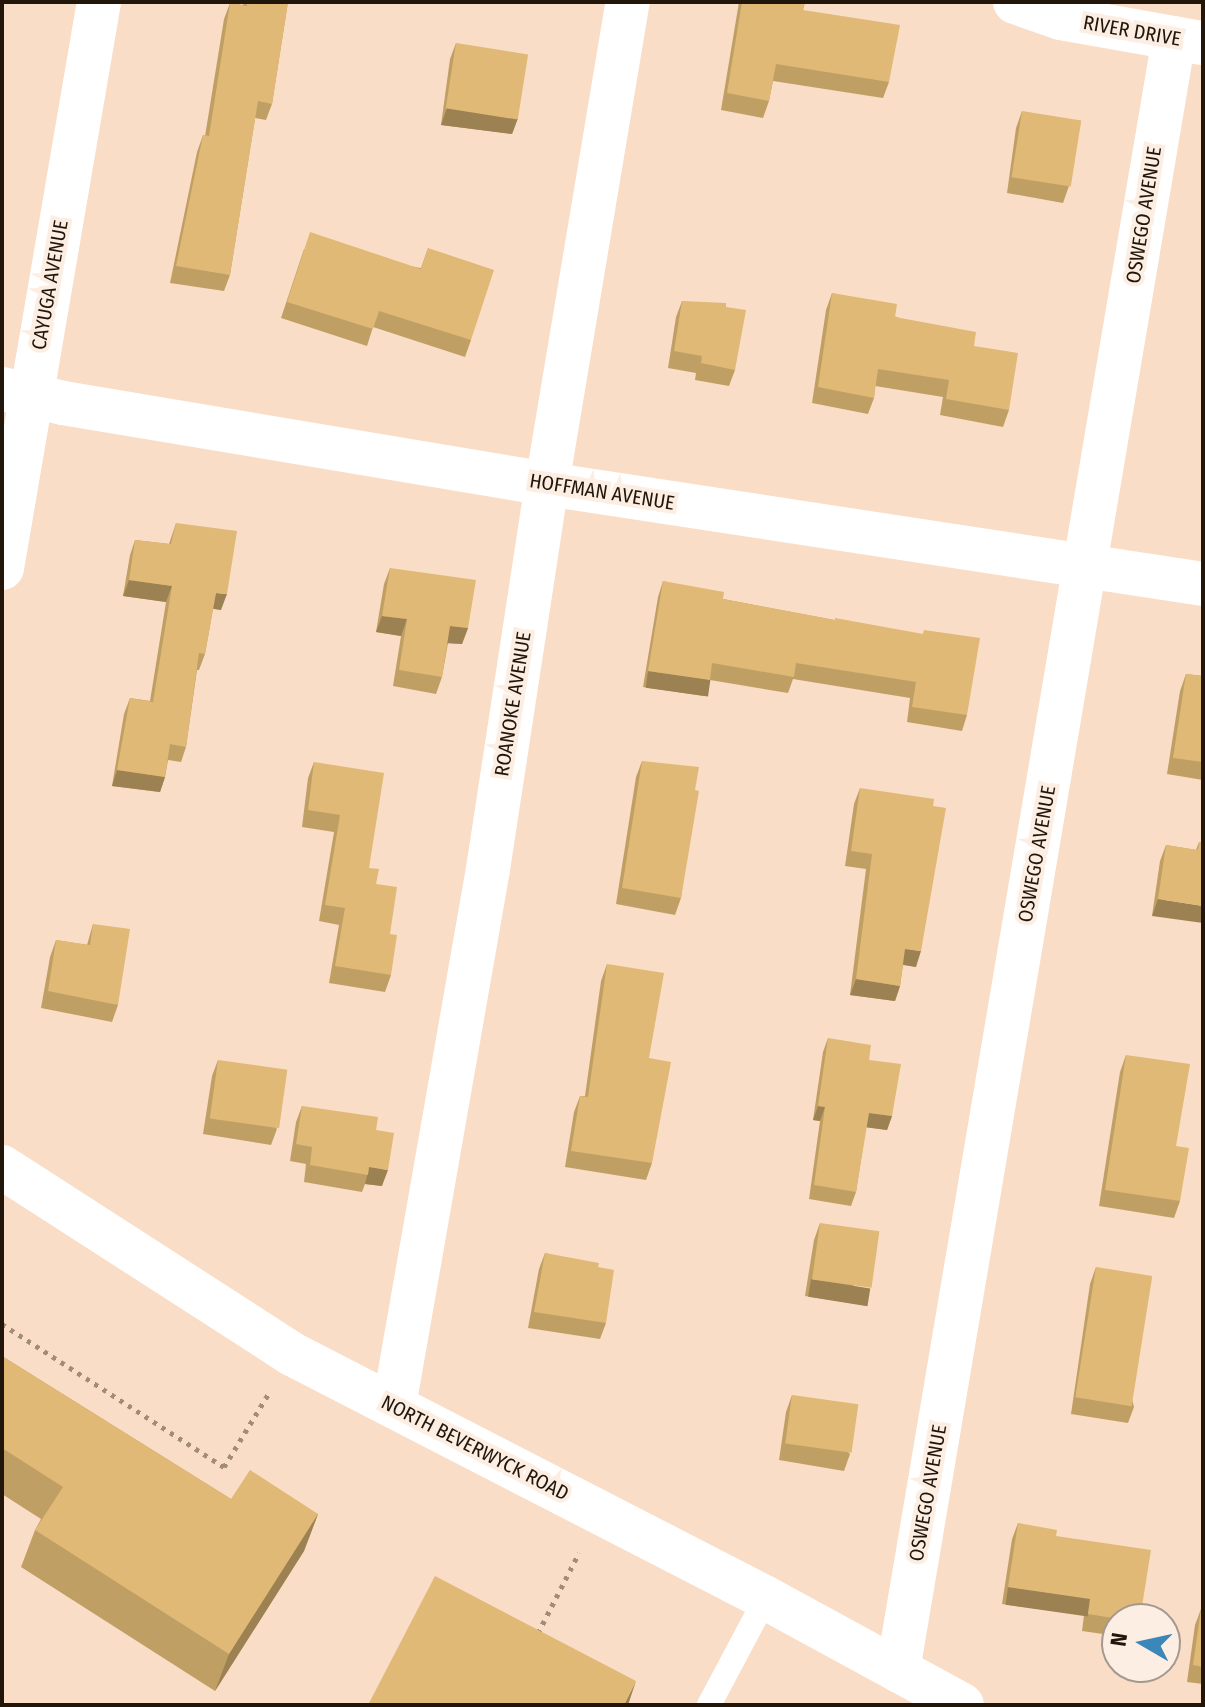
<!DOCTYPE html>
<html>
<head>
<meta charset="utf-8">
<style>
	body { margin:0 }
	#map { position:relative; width:1205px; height:1707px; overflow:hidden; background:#faddc6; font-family:"Fira Sans Condensed",sans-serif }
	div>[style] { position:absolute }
	.path>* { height:5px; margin-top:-2.5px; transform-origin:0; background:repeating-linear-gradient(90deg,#a18b79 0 4px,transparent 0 10px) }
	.service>* { height:24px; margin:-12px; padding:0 12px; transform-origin:12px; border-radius:12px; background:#fff }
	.minor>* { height:44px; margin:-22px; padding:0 22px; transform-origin:22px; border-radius:22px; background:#fff }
	.tertiary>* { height:44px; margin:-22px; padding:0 22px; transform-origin:22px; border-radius:22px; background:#fff }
	.wall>* { inset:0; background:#c09f65 }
	.shaded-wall>* { inset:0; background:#9c8252; transform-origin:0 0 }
	.building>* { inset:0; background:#dfb975; transform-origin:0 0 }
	span { translate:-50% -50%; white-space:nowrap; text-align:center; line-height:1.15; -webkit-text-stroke:8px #fceee2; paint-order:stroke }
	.street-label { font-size:20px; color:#22160b }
	.frame { position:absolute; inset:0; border:4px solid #22160b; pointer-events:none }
	.north { position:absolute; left:1101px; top:1603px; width:80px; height:80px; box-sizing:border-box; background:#fceee2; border:2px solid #a5988c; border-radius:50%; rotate:279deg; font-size:22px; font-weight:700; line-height:32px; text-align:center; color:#22160b }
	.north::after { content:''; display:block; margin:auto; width:28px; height:36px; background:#3b87ba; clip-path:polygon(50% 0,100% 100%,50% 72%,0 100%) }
</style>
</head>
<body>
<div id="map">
	<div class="path">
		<i style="left:2px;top:1324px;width:264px;rotate:32.8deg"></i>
		<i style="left:224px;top:1467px;width:87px;rotate:-58.7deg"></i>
		<i style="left:538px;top:1633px;width:90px;rotate:-62.9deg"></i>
	</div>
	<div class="service">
		<i style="left:709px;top:1705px;width:121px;rotate:-62deg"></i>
	</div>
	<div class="minor">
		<i style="left:1015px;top:2px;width:49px;rotate:19.2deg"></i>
		<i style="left:1061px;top:18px;width:142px;rotate:10.1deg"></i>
		<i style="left:2px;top:389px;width:63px;rotate:12.9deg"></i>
		<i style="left:63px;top:403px;width:491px;rotate:9.5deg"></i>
		<i style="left:547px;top:484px;width:664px;rotate:8.67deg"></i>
		<i style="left:2px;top:568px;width:574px;rotate:-80.28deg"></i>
		<i style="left:394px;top:1406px;width:545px;rotate:-80.07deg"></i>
		<i style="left:488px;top:869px;width:389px;rotate:-81.3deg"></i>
		<i style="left:547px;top:484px;width:489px;rotate:-80.5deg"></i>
		<i style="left:898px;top:1670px;width:1655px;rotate:-80.4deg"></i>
	</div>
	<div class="tertiary">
		<i style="left:2px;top:1167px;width:345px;rotate:32.8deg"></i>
		<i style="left:292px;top:1354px;width:533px;rotate:27.24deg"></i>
		<i style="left:766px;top:1598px;width:223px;rotate:28.6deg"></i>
	</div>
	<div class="wall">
		<i style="clip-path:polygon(243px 2px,288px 2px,272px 104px,266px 120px,255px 118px,230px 275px,224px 291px,170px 283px,197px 152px,203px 135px,205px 136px,224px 19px,230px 3px,243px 5px)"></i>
		<i style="clip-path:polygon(739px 2px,805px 2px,803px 10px,889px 82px,883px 98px,773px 81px,769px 101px,763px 118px,721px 110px)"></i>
		<i style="clip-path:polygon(456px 43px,518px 118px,512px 134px,441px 125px,450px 59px)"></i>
		<i style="clip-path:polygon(1022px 111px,1069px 186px,1063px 203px,1007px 193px,1016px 128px)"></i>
		<i style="clip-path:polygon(428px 248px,471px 340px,465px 357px,373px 327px,367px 346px,281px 318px,304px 249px,421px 268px)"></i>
		<i style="clip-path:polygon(832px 293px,974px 346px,1009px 410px,1003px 427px,940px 415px,943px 397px,875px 386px,874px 398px,868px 414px,812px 403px,826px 310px)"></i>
		<i style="clip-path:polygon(682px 301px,726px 307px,735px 370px,729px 386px,695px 380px,696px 373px,668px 368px,676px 317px)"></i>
		<i style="clip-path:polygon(176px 523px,221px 610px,213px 609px,205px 654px,199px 670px,197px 670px,186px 747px,181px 762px,168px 760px,165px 777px,160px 792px,112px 786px,124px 714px,130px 698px,150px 701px,166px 602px,123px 596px,130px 555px,135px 540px,169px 544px)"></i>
		<i style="clip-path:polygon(390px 568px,468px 628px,462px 644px,448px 643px,442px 677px,436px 694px,393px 686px,401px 636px,376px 632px,384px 584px)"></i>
		<i style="clip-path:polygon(663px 581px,723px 599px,834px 620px,967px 715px,962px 731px,907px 722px,910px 698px,793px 679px,788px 693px,710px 680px,704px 696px,643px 687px,658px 597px)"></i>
		<i style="clip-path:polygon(1186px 674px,1203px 676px,1203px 780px,1167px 774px,1180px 691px)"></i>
		<i style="clip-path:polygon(642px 761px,695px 790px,681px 898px,675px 915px,616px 904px,636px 777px)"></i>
		<i style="clip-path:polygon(314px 762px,369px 868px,376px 884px,390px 934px,391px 975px,385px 992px,329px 983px,339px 925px,319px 921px,334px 832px,302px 827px,308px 778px)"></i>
		<i style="clip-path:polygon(860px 788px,916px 967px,903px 965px,900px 986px,895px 1001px,850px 995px,866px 869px,845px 866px,854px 804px)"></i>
		<i style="clip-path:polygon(1199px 842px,1203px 842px,1152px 916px,1160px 861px,1166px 845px,1196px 850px)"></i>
		<i style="clip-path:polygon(93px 924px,118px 1005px,112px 1022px,41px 1008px,50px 957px,56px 940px,87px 945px)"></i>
		<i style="clip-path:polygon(607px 964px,649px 1058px,652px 1163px,646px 1180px,565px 1167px,574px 1112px,580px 1096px,585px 1096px,601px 981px)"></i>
		<i style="clip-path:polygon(828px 1038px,869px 1060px,892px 1116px,887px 1130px,866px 1127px,856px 1192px,851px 1206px,809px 1199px,820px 1121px,813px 1120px,823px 1052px)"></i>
		<i style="clip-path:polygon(1126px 1055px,1176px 1146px,1180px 1201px,1174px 1218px,1099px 1206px,1120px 1072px)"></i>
		<i style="clip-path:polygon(218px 1060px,277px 1129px,271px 1145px,203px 1134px,212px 1076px)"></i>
		<i style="clip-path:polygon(302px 1106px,376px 1130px,382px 1186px,365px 1184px,362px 1192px,304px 1182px,306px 1164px,290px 1161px,296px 1122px)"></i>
		<i style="clip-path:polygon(820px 1223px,864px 1305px,805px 1296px,814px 1240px)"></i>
		<i style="clip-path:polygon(545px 1253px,598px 1267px,606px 1323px,600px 1339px,528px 1328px,539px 1269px)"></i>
		<i style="clip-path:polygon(1096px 1267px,1134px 1407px,1128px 1423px,1071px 1414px,1090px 1284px)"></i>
		<i style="clip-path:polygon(2px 1356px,231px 1499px,318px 1514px,304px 1551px,215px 1691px,21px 1567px,35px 1530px,41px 1519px,2px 1494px)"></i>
		<i style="clip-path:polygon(792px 1395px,850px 1454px,844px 1471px,779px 1460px,786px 1412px)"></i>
		<i style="clip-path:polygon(1018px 1523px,1056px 1536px,1117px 1619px,1117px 1636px,1082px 1631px,1084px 1615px,1002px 1604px,1012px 1539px)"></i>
		<i style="clip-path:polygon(1201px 1609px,1203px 1609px,1203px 1684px,1187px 1682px,1195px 1625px)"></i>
	</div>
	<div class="shaded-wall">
		<i style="clip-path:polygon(447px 108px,518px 118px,512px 134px,441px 125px)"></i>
		<i style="clip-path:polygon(129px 580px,172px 586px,166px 602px,123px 596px)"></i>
		<i style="clip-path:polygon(216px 593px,227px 594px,221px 610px,210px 608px)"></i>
		<i style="clip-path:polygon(382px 616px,407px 619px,401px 636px,376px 632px)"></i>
		<i style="clip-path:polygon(450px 626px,468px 628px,462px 644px,444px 643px)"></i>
		<i style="left:648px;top:671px;width:63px;height:17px;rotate:8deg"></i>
		<i style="clip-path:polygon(117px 770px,165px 777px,160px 792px,112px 786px)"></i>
		<i style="clip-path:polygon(1158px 899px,1203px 906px,1203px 923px,1152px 916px)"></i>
		<i style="clip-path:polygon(905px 949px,921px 951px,916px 967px,899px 964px)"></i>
		<i style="clip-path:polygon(856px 979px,900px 986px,895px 1001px,850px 995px)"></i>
		<i style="clip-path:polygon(818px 1106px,825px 1107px,820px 1121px,813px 1120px)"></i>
		<i style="clip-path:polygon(869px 1113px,892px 1116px,887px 1130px,864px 1127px)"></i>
		<i style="clip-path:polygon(369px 1167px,388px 1170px,382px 1186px,365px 1184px)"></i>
		<i style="left:811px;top:1279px;width:60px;height:18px;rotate:9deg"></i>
		<i style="clip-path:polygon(318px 1514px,304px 1551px,215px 1691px,229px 1654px)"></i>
		<i style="left:1008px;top:1587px;width:83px;height:18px;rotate:8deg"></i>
		<i style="clip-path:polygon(636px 1681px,628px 1705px,624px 1705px)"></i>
	</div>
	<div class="building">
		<i style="clip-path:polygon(247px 2px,288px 2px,272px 104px,258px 101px,230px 275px,176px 266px,203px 135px,209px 136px,230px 3px,247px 6px)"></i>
		<i style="clip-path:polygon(742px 2px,805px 2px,803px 10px,900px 25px,889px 82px,776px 64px,769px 101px,727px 93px)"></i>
		<i style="left:456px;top:43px;width:73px;height:66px;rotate:9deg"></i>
		<i style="left:1022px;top:111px;width:60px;height:67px;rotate:9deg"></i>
		<i style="clip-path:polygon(310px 232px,421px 269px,428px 248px,494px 270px,471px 340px,379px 311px,373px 329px,287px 302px)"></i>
		<i style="clip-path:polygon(832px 293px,897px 304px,895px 317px,976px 332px,974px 346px,1018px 353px,1009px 410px,946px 399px,949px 380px,878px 369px,874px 398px,818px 387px)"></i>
		<i style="clip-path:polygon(682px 301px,726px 303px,726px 307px,746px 310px,735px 370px,701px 363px,702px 356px,674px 351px)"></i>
		<i style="clip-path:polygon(176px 523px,237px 531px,227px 594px,216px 593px,205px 654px,199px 653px,186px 747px,170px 744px,165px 777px,117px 770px,130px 698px,153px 702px,172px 586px,129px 580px,135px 540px,171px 544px)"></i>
		<i style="clip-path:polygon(390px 568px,476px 580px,468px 628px,450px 626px,442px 677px,399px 670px,407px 619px,382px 616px)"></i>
		<i style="clip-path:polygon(663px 581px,724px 592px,723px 599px,835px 620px,835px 618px,923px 634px,924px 630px,980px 638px,967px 715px,912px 707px,916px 682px,796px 663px,794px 677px,712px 663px,710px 680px,648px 671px)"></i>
		<i style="clip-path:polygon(1186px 674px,1203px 676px,1203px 762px,1173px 758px)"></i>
		<i style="clip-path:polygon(642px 761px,699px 767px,695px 790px,699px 791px,681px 898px,622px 888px)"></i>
		<i style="clip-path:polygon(314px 762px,384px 773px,369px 868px,379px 869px,376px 884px,397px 887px,390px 934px,397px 935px,391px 975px,335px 966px,345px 908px,325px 905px,340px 815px,308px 810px)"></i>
		<i style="clip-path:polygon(860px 788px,934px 799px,933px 806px,946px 808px,921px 951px,905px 949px,900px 986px,856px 979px,872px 854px,851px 851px)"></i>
		<i style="clip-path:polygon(1199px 842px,1203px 842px,1203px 906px,1158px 899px,1166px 845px,1198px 850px)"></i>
		<i style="clip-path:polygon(93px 924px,130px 929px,118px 1005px,48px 991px,56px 940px,90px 945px)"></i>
		<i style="clip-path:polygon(607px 964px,664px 973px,649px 1058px,671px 1062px,652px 1163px,571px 1151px,580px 1096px,588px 1097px)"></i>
		<i style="clip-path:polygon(828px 1038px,871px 1045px,869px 1060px,901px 1064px,892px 1116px,869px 1113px,856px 1192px,814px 1185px,825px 1107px,818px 1106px)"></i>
		<i style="clip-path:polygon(1126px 1055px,1190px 1064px,1176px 1146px,1189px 1148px,1180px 1201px,1105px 1190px)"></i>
		<i style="left:218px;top:1060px;width:70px;height:59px;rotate:8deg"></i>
		<i style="clip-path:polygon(302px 1106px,378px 1117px,376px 1130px,394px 1133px,388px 1170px,369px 1167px,368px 1175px,310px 1165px,312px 1147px,296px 1144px)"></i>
		<i style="left:820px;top:1223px;width:60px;height:57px;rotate:8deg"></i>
		<i style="clip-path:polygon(545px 1253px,599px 1263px,598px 1267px,614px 1270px,606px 1323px,534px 1312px)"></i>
		<i style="left:1096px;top:1267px;width:57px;height:132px;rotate:9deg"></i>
		<i style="clip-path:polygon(2px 1356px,231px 1499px,250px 1470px,318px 1514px,229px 1654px,35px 1530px,63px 1487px,2px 1448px)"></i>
		<i style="left:792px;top:1395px;width:67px;height:49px;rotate:8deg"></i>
		<i style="clip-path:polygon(1018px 1523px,1057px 1530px,1056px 1536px,1151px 1550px,1140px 1619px,1119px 1619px,1088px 1614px,1090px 1599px,1008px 1587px)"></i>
		<i style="clip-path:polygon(435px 1576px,636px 1681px,624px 1705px,368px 1705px)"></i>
		<i style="clip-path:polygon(1201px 1609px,1203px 1609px,1203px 1667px,1193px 1665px)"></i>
	</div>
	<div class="street-label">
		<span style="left:1132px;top:31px;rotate:10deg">RIVER DRIVE</span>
		<span style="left:1144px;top:215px;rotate:-81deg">OSWEGO AVENUE</span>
		<span style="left:50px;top:285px;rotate:-80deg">CAYUGA AVENUE</span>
		<span style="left:602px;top:492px;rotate:9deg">HOFFMAN AVENUE</span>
		<span style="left:513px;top:704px;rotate:-81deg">ROANOKE AVENUE</span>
		<span style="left:1037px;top:854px;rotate:-80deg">OSWEGO AVENUE</span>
		<span style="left:475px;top:1448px;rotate:27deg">NORTH BEVERWYCK ROAD</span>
		<span style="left:928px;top:1493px;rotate:-80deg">OSWEGO AVENUE</span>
	</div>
	<div class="frame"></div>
	<div class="north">N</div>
</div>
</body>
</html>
